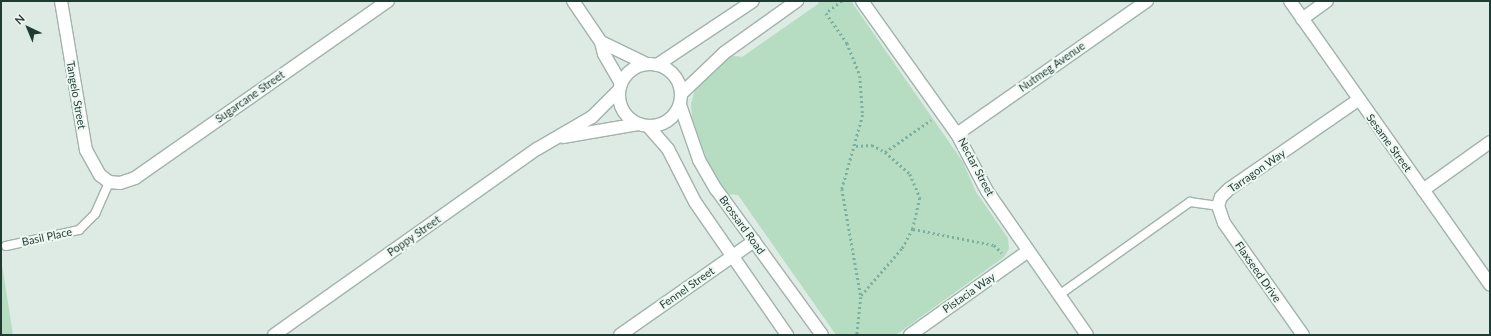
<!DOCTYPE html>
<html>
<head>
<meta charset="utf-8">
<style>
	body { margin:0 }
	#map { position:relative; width:1491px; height:336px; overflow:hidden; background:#deebe5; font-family:Lato,sans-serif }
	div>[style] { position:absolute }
	.green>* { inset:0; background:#b6ddc1 }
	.path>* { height:2.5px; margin-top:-1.25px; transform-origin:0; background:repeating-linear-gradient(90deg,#7dafa1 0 2px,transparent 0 5px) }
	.roads { filter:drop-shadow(1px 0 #a1b3ac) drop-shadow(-1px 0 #a1b3ac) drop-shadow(0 1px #a1b3ac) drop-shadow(0 -1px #a1b3ac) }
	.lane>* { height:8px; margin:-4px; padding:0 4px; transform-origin:4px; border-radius:4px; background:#fff }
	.street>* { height:12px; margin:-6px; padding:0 6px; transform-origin:6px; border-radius:6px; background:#fff }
	.secondary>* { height:12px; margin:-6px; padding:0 6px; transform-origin:6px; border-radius:6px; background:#fff }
	.secondary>.ring { margin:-6px; padding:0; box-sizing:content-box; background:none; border:12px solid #fff; border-radius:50% }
	span { translate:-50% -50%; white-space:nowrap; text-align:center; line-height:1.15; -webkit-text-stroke:4px #eff7f3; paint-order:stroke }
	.street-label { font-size:11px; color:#1f3b34 }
	.frame { position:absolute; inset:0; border:2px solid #1f3b34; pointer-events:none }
	.north { position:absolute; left:8px; top:8px; width:40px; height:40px; -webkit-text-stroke:3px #eff7f3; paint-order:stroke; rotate:316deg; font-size:11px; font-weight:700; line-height:16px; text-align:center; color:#1f3b34 }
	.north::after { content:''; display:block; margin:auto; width:14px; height:18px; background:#1f3b34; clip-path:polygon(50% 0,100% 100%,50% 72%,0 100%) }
</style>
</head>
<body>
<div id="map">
	<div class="green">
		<i style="clip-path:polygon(819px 1px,851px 1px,963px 162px,976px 192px,1008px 238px,1009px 249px,1004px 257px,896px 335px,836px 335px,738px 195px,727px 194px,711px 171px,692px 118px,691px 104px,695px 89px,706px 73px,728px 55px,742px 57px,818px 4px)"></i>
		<i style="clip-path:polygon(1px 258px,13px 335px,1px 335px)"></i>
	</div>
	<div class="path">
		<i style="left:842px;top:1px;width:20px;rotate:143deg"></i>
		<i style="left:826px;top:13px;width:37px;rotate:55deg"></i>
		<i style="left:847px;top:43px;width:35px;rotate:68deg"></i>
		<i style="left:860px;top:76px;width:39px;rotate:86deg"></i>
		<i style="left:863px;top:115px;width:77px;rotate:105.8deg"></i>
		<i style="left:842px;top:189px;width:110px;rotate:80deg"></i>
		<i style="left:861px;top:297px;width:38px;rotate:96deg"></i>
		<i style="left:856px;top:146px;width:16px;rotate:-4deg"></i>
		<i style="left:872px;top:145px;width:15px;rotate:28deg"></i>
		<i style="left:885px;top:152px;width:33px;rotate:41deg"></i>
		<i style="left:910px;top:174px;width:26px;rotate:67deg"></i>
		<i style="left:920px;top:198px;width:32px;rotate:103deg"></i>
		<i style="left:913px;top:229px;width:23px;rotate:119deg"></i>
		<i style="left:902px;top:249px;width:62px;rotate:131.1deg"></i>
		<i style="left:885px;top:152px;width:56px;rotate:-34.8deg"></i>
		<i style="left:913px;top:229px;width:83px;rotate:11.2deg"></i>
		<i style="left:994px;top:245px;width:11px;rotate:45deg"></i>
	</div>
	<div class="roads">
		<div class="lane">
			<i style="left:6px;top:246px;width:75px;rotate:-12.4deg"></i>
			<i style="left:79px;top:230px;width:23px;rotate:-45deg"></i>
			<i style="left:95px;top:214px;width:35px;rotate:-66deg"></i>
			<i style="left:1059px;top:295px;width:161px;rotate:-35.4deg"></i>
			<i style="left:1190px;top:202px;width:28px;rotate:8deg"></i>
		</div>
		<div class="street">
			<i style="left:61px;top:1px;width:151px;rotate:80.5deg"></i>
			<i style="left:86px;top:150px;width:29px;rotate:61deg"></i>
			<i style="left:100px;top:175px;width:11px;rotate:38deg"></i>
			<i style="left:109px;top:182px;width:11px;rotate:5deg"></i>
			<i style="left:120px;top:183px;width:16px;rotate:-18deg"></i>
			<i style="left:135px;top:178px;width:309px;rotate:-35deg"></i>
			<i style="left:573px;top:1px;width:50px;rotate:55.7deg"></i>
			<i style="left:601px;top:42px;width:12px;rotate:76deg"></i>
			<i style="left:604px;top:54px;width:34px;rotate:60deg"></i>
			<i style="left:862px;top:1px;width:163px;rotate:54.5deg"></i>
			<i style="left:957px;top:134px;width:64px;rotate:62.2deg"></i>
			<i style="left:987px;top:191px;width:175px;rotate:55.2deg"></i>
			<i style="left:1290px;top:1px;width:347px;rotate:54.8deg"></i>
			<i style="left:1302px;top:19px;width:31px;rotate:-36deg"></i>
			<i style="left:601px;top:42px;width:51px;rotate:25.6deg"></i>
			<i style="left:957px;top:134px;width:232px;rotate:-35deg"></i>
			<i style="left:1423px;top:190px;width:82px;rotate:-35.6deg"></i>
			<i style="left:620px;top:335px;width:164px;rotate:-35deg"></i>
			<i style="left:910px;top:335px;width:145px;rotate:-35.4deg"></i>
			<i style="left:1303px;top:335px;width:137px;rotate:-125.2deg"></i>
			<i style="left:1224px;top:223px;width:18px;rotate:-109deg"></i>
			<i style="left:1218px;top:206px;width:9px;rotate:-72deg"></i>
			<i style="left:1221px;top:197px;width:11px;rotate:-45deg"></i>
			<i style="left:1229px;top:189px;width:157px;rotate:-34.6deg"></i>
		</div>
		<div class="secondary">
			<i class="ring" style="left:619px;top:64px;width:50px;height:50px"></i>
			<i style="left:657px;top:65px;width:115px;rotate:-33.7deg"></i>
			<i style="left:681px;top:94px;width:59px;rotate:-43.6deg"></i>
			<i style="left:724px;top:53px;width:90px;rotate:-35.5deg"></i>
			<i style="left:680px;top:105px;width:58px;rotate:70.9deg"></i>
			<i style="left:699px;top:160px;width:34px;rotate:60deg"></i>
			<i style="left:716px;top:189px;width:180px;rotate:54deg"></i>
			<i style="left:648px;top:126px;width:30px;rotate:49deg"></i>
			<i style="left:668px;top:149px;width:59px;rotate:63deg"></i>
			<i style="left:695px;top:202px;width:162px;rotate:55.3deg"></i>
			<i style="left:563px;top:137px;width:76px;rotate:-9.8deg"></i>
			<i style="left:274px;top:335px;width:322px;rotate:-35.3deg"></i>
			<i style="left:537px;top:149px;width:64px;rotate:-30.2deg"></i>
			<i style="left:592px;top:117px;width:38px;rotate:-45deg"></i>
		</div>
	</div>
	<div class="street-label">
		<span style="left:1052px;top:67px;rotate:-35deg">Nutmeg Avenue</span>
		<span style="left:76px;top:95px;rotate:80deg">Tangelo Street</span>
		<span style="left:250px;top:97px;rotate:-35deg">Sugarcane Street</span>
		<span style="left:1389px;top:143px;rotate:54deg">Sesame Street</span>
		<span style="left:976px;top:167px;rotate:62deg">Nectar Street</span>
		<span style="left:1257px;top:171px;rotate:-35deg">Tarragon Way</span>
		<span style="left:742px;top:225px;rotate:54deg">Brossard Road</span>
		<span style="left:414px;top:236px;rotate:-35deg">Poppy Street</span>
		<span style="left:47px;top:237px;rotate:-12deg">Basil Place</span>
		<span style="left:1258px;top:272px;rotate:55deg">Flaxseed Drive</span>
		<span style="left:687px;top:288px;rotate:-35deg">Fennel Street</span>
		<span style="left:969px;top:293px;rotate:-35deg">Pistacia Way</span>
	</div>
	<div class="frame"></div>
	<div class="north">N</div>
</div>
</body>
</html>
